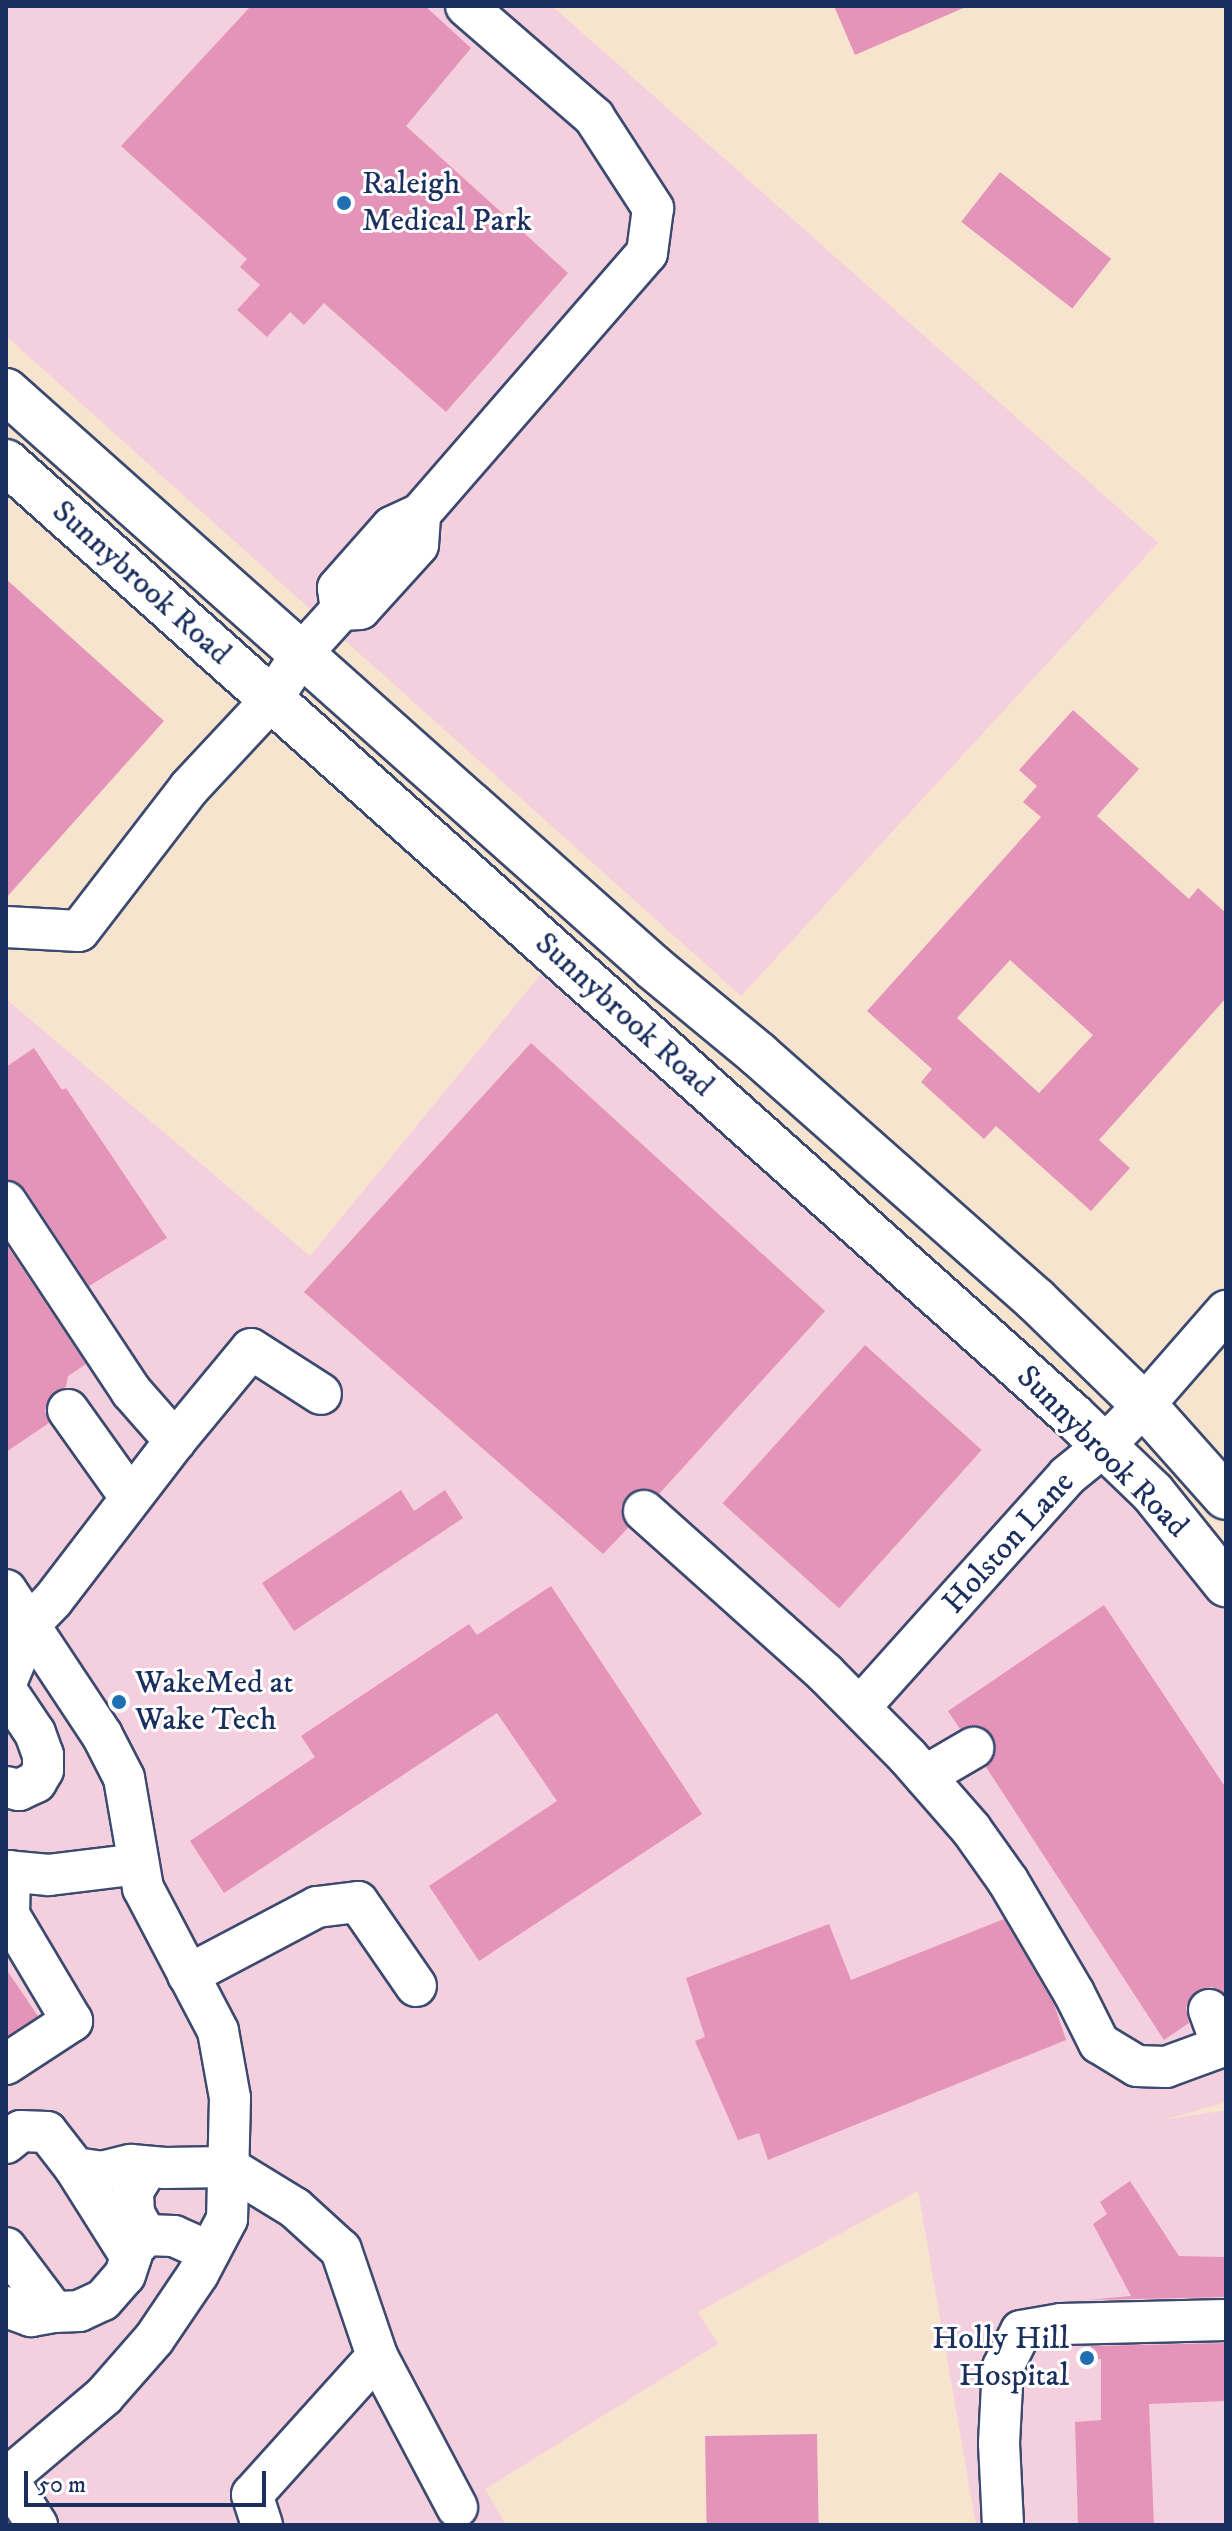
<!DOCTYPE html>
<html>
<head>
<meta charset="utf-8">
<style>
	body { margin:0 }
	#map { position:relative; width:1232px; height:2531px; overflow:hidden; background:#f7e4cf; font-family:"IM FELL DW Pica",serif }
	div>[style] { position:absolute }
	.built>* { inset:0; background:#f4cfde }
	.building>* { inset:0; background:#e594b9; transform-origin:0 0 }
	.roads { filter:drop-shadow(2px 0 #3c4a6f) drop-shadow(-2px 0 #3c4a6f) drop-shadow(0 2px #3c4a6f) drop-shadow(0 -2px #3c4a6f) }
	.minor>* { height:40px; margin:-20px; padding:0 20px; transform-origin:20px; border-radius:20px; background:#fff }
	.major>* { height:44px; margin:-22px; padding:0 22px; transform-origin:22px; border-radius:22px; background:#fff }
	.dots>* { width:22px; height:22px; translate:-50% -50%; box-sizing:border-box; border:4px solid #fff; border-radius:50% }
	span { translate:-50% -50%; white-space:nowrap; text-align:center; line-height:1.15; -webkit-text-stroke:6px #fff; paint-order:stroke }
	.poi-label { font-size:32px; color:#1b2f5e }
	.left { translate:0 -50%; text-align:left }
	.right { translate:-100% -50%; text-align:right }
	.street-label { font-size:32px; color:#1b2f5e }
	.frame { position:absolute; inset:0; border:8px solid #1b2f5e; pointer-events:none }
	.scale { position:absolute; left:24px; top:2471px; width:242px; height:36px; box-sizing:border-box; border:4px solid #1b2f5e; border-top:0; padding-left:10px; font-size:24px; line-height:28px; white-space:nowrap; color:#1b2f5e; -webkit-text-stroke:6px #fff; paint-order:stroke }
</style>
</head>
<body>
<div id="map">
	<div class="built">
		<i style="clip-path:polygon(6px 6px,552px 6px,1158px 543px,741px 996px,6px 336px)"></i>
		<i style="clip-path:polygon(541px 974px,1040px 1420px,1183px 1555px,1226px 1614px,1226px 2102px,1164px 2120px,1226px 2110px,1226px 2525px,976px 2525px,918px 2191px,698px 2312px,718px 2344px,485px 2489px,506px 2525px,6px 2525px,6px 999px,310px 1256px)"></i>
	</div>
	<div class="building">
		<i style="clip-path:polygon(251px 6px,425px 6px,471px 48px,406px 126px,568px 273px,446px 412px,324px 303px,304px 325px,290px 312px,267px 337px,237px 310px,260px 285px,240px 267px,247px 259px,121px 146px)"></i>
		<i style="clip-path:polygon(834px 6px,968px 6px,855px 55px)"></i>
		<i style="left:1000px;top:172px;width:141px;height:63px;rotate:38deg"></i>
		<i style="clip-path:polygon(6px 579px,164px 721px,6px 898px)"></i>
		<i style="clip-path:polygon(evenodd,1073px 710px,1139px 769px,1097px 816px,1189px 899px,1198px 888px,1226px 913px,1226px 998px,1099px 1140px,1130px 1168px,1091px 1211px,996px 1126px,984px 1139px,921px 1082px,932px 1069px,867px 1011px,1041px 817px,1023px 802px,1037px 786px,1019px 770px,1073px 710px,1010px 960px,1093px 1035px,1039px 1093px,957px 1018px,1010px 960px)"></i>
		<i style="clip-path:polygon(531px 1043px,825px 1311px,659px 1494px,648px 1488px,627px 1495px,621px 1507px,628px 1528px,603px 1554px,304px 1292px)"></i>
		<i style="clip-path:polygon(34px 1048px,62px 1090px,66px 1088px,167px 1238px,89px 1286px,25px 1189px,6px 1179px,6px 1067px)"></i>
		<i style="clip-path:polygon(6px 1244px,86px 1364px,68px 1376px,66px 1387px,55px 1391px,48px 1400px,45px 1411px,49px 1423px,6px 1452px)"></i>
		<i style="left:865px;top:1345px;width:157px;height:213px;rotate:42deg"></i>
		<i style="clip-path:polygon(401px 1490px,414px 1511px,445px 1490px,463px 1518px,294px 1631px,262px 1583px)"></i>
		<i style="clip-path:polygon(551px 1586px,702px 1814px,479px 1961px,429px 1886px,557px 1801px,497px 1713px,224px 1893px,190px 1841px,315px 1757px,301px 1736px,469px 1624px,477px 1635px)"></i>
		<i style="clip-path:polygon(1104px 1605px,1226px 1788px,1226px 1995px,1212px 1987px,1192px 1995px,1186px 2007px,1189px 2023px,1164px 2040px,986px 1767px,996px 1749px,992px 1736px,974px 1725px,960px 1729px,948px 1711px)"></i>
		<i style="clip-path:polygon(1004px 1919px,1054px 2004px,1066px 2040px,768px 2160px,759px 2133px,738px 2140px,695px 2041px,705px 2037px,686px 1978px,829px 1924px,851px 1980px)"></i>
		<i style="clip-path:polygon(6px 1969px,38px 2016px,6px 2037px)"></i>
		<i style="clip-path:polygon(1130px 2181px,1179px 2256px,1226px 2257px,1226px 2297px,1088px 2300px,1131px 2296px,1093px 2224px,1107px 2214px,1100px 2202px)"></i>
		<i style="clip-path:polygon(1226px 2343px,1226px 2401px,1149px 2404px,1154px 2525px,1078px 2525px,1075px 2422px,1101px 2420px,1101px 2359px,1091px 2360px,1091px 2346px)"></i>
		<i style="left:817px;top:2434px;width:91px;height:112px;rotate:89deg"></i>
	</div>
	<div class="roads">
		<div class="minor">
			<i style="left:341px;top:610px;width:22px;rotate:-98deg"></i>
			<i style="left:338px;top:588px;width:81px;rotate:-48.5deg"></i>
			<i style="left:392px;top:527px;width:31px;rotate:-25deg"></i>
			<i style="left:420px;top:514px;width:346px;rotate:-49deg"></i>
			<i style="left:647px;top:253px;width:45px;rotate:-82.4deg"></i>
			<i style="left:653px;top:208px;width:108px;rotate:-123deg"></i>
			<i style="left:594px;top:117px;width:169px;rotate:-139.1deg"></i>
			<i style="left:6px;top:927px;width:73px;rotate:3.1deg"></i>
			<i style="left:79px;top:931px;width:180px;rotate:-52.4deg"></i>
			<i style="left:189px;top:788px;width:122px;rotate:-47deg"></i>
			<i style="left:272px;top:699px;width:55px;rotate:-56.9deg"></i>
			<i style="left:302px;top:653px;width:58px;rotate:-47.8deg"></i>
			<i style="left:341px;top:610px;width:19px;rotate:-3deg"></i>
			<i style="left:360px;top:609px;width:86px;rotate:-47.8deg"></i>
			<i style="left:418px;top:545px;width:31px;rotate:-86deg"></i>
			<i style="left:6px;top:1202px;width:227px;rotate:56.5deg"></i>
			<i style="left:131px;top:1391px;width:67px;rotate:48.7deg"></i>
			<i style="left:175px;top:1441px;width:200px;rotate:127.5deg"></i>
			<i style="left:53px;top:1600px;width:32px;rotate:134deg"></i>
			<i style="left:31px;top:1623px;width:65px;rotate:112.6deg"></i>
			<i style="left:68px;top:1410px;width:107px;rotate:54.5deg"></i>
			<i style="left:175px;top:1441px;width:119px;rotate:-50.4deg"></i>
			<i style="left:251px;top:1349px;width:83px;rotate:32.7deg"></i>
			<i style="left:644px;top:1511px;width:243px;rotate:41.8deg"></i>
			<i style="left:825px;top:1673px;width:118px;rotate:45.3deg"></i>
			<i style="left:908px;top:1757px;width:96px;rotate:48.8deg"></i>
			<i style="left:971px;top:1829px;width:64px;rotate:54.6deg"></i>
			<i style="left:1008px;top:1881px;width:130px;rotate:59.5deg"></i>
			<i style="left:1074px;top:1993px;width:56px;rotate:63.4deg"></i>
			<i style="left:1099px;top:2043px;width:44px;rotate:31.2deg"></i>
			<i style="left:1137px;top:2066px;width:29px;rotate:2deg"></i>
			<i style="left:1166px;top:2067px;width:64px;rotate:-20.1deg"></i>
			<i style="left:6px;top:1590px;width:174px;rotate:56.5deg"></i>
			<i style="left:102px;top:1735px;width:48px;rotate:62.9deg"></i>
			<i style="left:124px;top:1778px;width:112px;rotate:80.2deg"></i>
			<i style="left:143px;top:1888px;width:161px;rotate:62.3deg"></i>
			<i style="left:218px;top:2031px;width:68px;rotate:79.8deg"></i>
			<i style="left:230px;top:2098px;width:121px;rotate:91.4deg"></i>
			<i style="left:227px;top:2219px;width:62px;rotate:117.8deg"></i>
			<i style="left:198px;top:2274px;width:78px;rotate:124.1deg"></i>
			<i style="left:154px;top:2339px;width:76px;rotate:131.3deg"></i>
			<i style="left:104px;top:2396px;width:128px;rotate:139.7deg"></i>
			<i style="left:6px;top:1690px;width:52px;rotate:56deg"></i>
			<i style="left:35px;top:1733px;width:23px;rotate:70deg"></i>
			<i style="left:43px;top:1755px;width:15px;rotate:90deg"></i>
			<i style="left:43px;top:1770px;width:14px;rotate:120deg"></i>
			<i style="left:36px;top:1782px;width:19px;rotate:155deg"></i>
			<i style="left:19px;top:1790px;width:13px;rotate:-167deg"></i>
			<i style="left:860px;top:1707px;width:310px;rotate:-48.1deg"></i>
			<i style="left:1067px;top:1476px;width:48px;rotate:-39deg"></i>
			<i style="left:1104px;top:1446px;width:57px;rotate:-45.7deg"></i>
			<i style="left:1144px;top:1405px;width:125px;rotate:-48.9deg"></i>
			<i style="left:925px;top:1776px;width:56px;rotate:-30.3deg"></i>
			<i style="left:6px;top:1871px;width:43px;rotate:5.3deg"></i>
			<i style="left:49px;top:1875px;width:90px;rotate:-7deg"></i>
			<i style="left:188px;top:1975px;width:146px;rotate:-27.8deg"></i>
			<i style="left:317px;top:1907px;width:41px;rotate:-7deg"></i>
			<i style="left:358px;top:1902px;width:102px;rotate:55.4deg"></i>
			<i style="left:1209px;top:2010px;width:37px;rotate:70deg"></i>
			<i style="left:6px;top:2064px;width:79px;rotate:-33.1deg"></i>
			<i style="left:72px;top:2021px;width:123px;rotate:-120.7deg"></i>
			<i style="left:9px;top:1915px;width:44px;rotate:-88.7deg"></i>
			<i style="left:6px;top:2143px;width:19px;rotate:-39deg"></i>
			<i style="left:21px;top:2131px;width:26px;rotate:2deg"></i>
			<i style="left:47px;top:2132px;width:46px;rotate:52.1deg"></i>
			<i style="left:75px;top:2168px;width:27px;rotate:8deg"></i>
			<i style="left:102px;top:2172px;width:30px;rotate:-14deg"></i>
			<i style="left:131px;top:2165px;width:34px;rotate:5deg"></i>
			<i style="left:165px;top:2168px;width:63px;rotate:-0.9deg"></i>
			<i style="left:228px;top:2167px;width:79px;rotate:31.5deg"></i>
			<i style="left:295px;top:2208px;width:62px;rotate:42.4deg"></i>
			<i style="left:341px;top:2250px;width:112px;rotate:71.2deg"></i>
			<i style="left:377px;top:2356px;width:171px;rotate:62.1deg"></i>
			<i style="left:75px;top:2168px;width:105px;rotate:57.8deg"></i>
			<i style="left:146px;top:2235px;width:25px;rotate:-119deg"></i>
			<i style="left:134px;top:2213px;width:22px;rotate:-93deg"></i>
			<i style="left:133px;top:2191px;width:28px;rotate:-58deg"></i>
			<i style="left:6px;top:2248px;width:80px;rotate:53.1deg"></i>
			<i style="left:54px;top:2312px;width:25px;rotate:-2deg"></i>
			<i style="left:79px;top:2311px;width:26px;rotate:-25deg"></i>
			<i style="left:103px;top:2300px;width:33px;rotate:-49deg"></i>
			<i style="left:125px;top:2275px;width:28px;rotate:-72deg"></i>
			<i style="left:134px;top:2248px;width:18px;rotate:-47deg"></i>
			<i style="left:146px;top:2235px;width:28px;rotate:2deg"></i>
			<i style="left:174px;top:2236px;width:39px;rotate:24deg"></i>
			<i style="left:6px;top:2307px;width:27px;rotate:20deg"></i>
			<i style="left:31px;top:2316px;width:23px;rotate:-10deg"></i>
			<i style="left:7px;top:2478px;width:56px;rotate:57.4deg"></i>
			<i style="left:262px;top:2525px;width:32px;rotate:-108deg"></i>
			<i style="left:252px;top:2495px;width:187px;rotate:-48deg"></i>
			<i style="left:1003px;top:2525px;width:82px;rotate:-92.8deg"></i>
			<i style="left:999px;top:2443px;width:76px;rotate:-87deg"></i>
			<i style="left:1003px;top:2367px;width:40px;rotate:-63.4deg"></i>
			<i style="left:1021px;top:2331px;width:41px;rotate:-9.9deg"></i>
			<i style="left:1061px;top:2324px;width:165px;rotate:-1.4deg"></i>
		</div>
		<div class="major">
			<i style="left:6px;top:391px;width:868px;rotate:41.68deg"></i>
			<i style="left:654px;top:968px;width:135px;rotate:39.6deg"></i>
			<i style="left:758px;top:1054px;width:371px;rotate:41.5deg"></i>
			<i style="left:1036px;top:1300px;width:151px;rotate:44.2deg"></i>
			<i style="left:1144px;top:1405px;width:123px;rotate:48.3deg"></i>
			<i style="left:6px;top:462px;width:1430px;rotate:41.8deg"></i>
			<i style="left:1072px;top:1415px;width:112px;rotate:43.9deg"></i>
			<i style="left:1153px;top:1493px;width:117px;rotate:51.3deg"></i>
		</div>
	</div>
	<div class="dots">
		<i style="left:344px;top:203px;background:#1f6fb2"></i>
		<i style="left:119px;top:1702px;background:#1f6fb2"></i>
		<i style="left:1087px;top:2358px;background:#1f6fb2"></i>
	</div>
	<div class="poi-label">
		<span class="left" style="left:362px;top:203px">Raleigh<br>Medical Park</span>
		<span class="left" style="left:135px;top:1702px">WakeMed at<br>Wake Tech</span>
		<span class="right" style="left:1069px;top:2358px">Holly Hill<br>Hospital</span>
	</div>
	<div class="street-label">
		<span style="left:141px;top:583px;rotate:42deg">Sunnybrook Road</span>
		<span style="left:624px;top:1015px;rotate:42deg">Sunnybrook Road</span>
		<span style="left:1102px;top:1452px;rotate:45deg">Sunnybrook Road</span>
		<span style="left:1009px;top:1543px;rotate:-48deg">Holston Lane</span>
	</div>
	<div class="frame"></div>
	<div class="scale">50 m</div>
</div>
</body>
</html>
